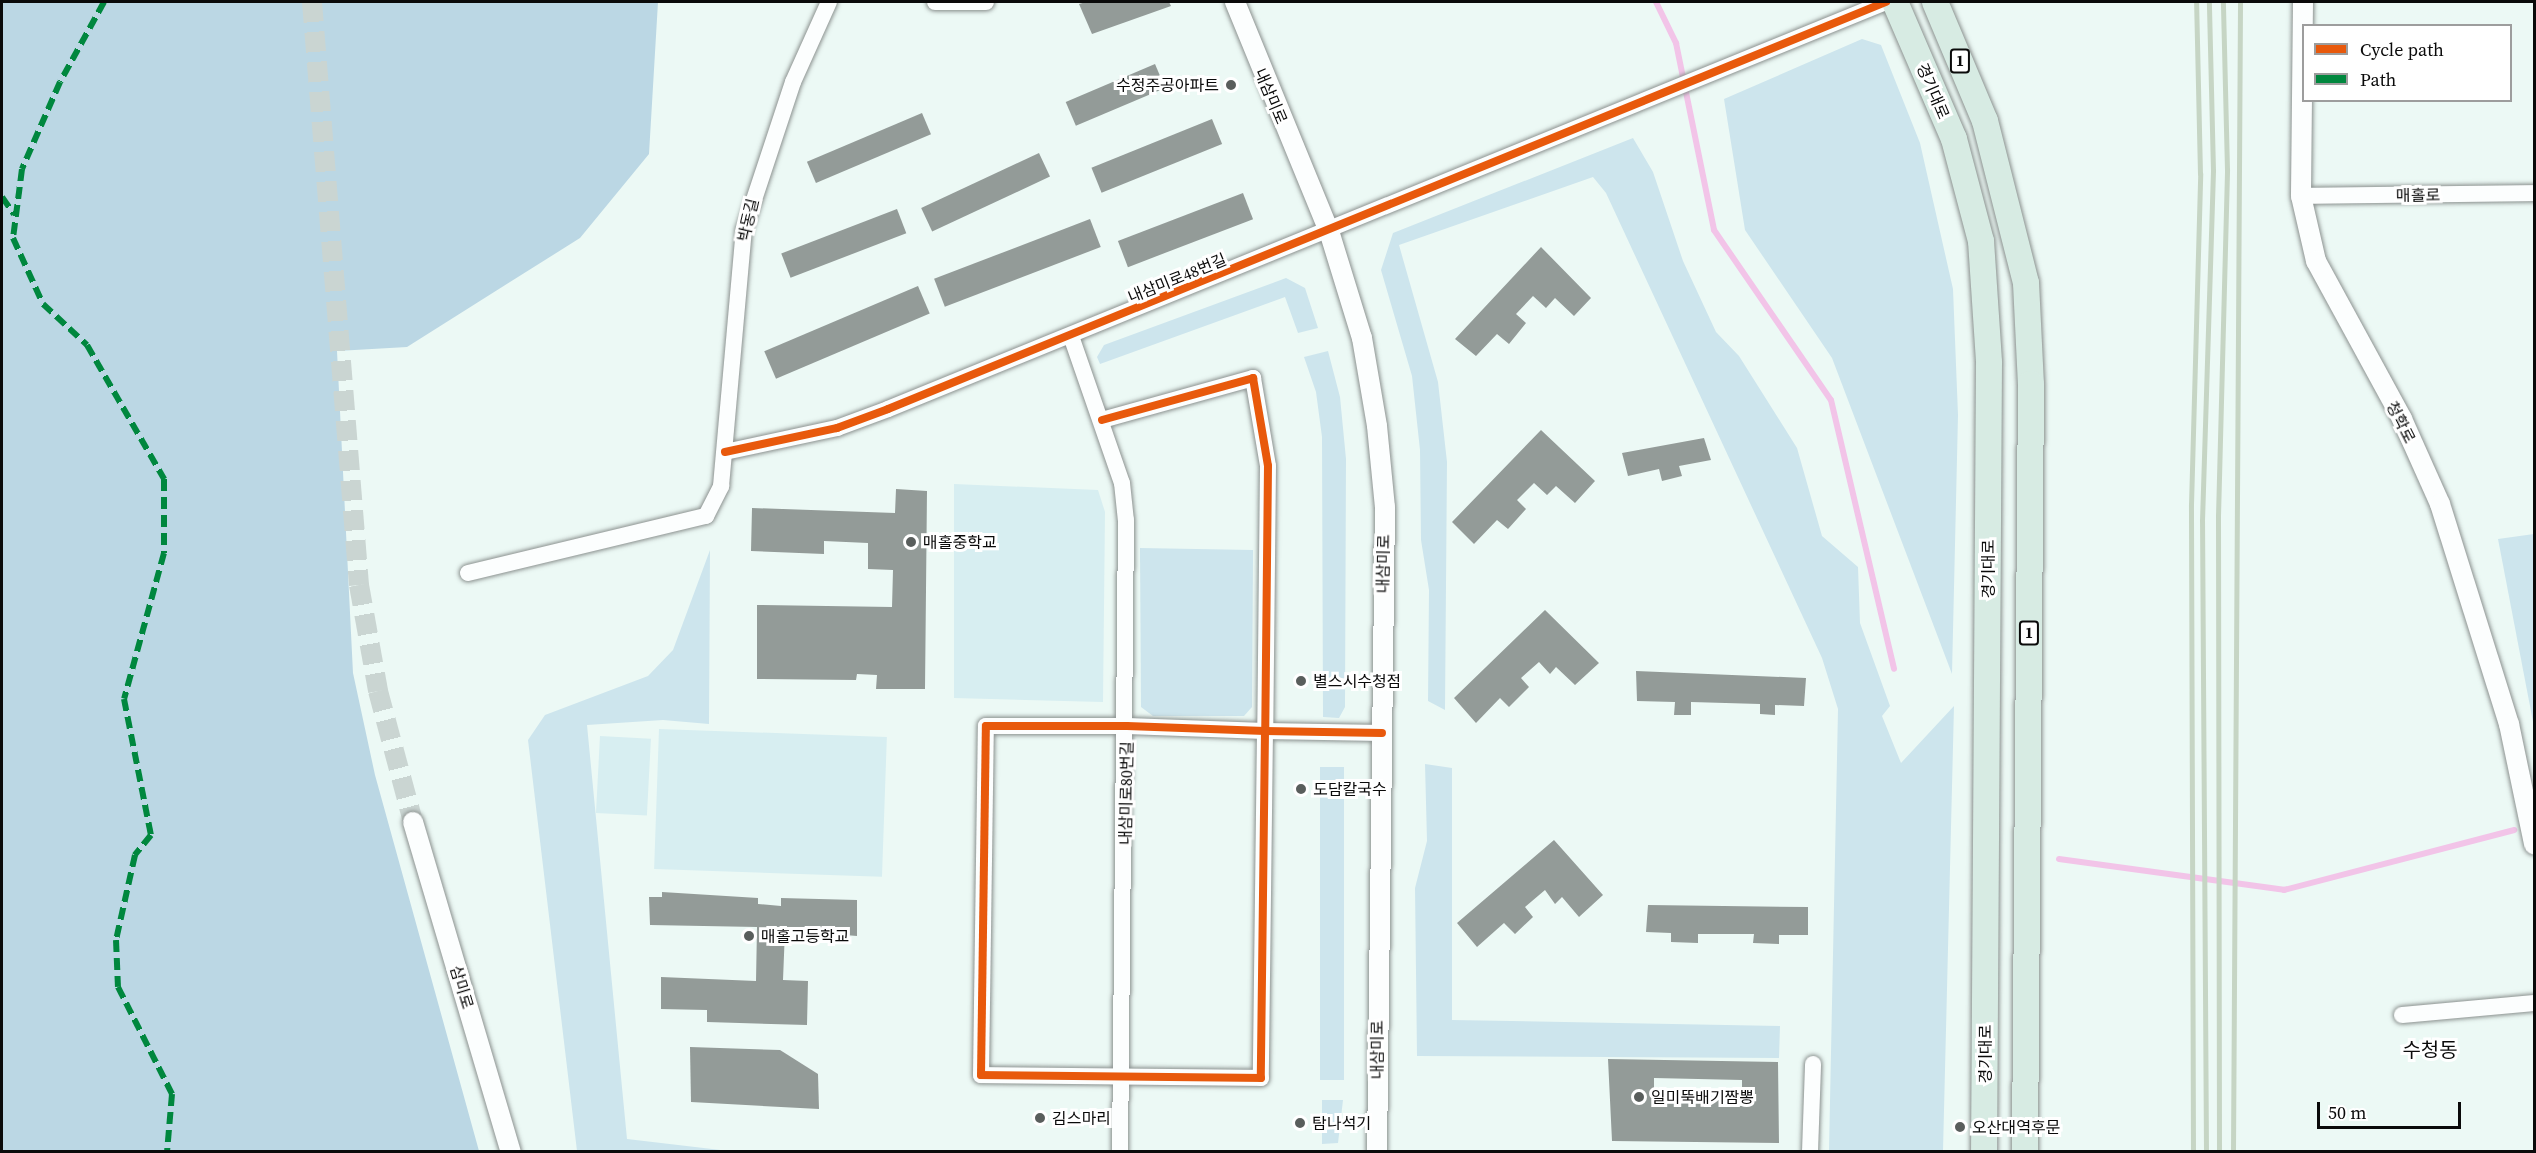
<!DOCTYPE html>
<meta charset="utf-8">
<style>
body{margin:0}
#map{position:relative;width:2536px;height:1153px;overflow:hidden;background:#ecf9f5;font-family:"Source Serif 4","Noto Sans KR",serif}
div>[style]{position:absolute}
[style*='--x']{left:calc(var(--x)*1px);top:calc(var(--y)*1px);width:calc(var(--w)*1px);rotate:calc(var(--a)*1deg)}
.green>*{inset:0;background:#cde5ed;transform-origin:0 0}
.forest>*{inset:0;background:#bbd7e4}
.pitch>*{inset:0;background:#d7eef1;transform-origin:0 0}
.stream>*{height:6px;margin:-3px;padding:0 3px;transform-origin:3px;border-radius:3px;background:#f2c4e8}
.building>*{inset:0;background:#939b98;transform-origin:0 0}
.tertiary-tunnel>*{height:20px;margin-top:-10px;transform-origin:0;background:repeating-linear-gradient(90deg,#cad5d2 0 20px,transparent 0 30px)}
.roads{filter:drop-shadow(0 0 2px #8c9290) drop-shadow(0 0 2px #8c9290)}
.minor>*{height:16px;margin:-8px;padding:0 8px;transform-origin:8px;border-radius:8px;background:#fcfefe}
.tertiary>*{height:20px;margin:-10px;padding:0 10px;transform-origin:10px;border-radius:10px;background:#fcfefe}
.primary>*{height:26px;margin:-13px;padding:0 13px;transform-origin:13px;border-radius:13px;background:#d7ebe3}
.rail>*{height:4.5px;margin:-2.25px;padding:0 2.25px;transform-origin:2.25px;border-radius:2.25px;background:#c6d5c4}
.quiet>*{height:6px;margin-top:-3px;transform-origin:0;background:repeating-linear-gradient(90deg,#00873e 0 12px,transparent 0 18px)}
.cycleway>*{height:8px;margin:-4px;padding:0 4px;transform-origin:4px;border-radius:4px;background:#e8590c}
.dots>*{width:16px;height:16px;translate:-50% -50%;box-sizing:border-box;border:3px solid #fff;border-radius:50%}
span{translate:-50% -50%;white-space:nowrap;text-align:center;line-height:1.15;-webkit-text-stroke:6px #fff;paint-order:stroke}
.shield-label span{padding:2px 4px;background:#fff;border:2px solid;border-radius:4px;-webkit-text-stroke-width:0}
.shield-label{font-size:15px;color:#0a0a0a;font-weight:700}
.poi-label{font-size:16px;color:#0a0a0a}
.right{translate:-100% -50%;text-align:right}
.left{translate:0 -50%;text-align:left}
.street-label{font-size:16px;color:#0a0a0a}
.quarter-label{font-size:20px;color:#0a0a0a}
.frame{position:absolute;inset:0;border:3px solid #0a0a0a;pointer-events:none}
.legend{position:absolute;left:2302px;top:24px;width:210px;height:78px;box-sizing:border-box;background:#fff;border:2px solid #9d9d9d;margin:0;padding:8px 10px;list-style:none;font-size:18px;color:#0a0a0a}
.legend li{display:flex;align-items:center;gap:12px;height:30px}
.legend b{width:30px;border:2px solid #9d9d9d}
.scale{position:absolute;left:2317px;top:1102px;width:144px;height:27px;box-sizing:border-box;border:3px solid #0a0a0a;border-top:0;padding-left:8px;font-size:18px;line-height:21px;white-space:nowrap;color:#0a0a0a;-webkit-text-stroke:4px #fff;paint-order:stroke}
</style>
<div id="map">
<div class="green">
<div style="clip-path:polygon(1862px 39px,1881px 45px,1920px 143px,1953px 289px,1958px 415px,1952px 674px,1832px 358px,1745px 230px,1724px 99px)"></div>
<div style="clip-path:polygon(1633px 138px,1653px 172px,1683px 261px,1716px 332px,1739px 356px,1797px 448px,1822px 536px,1858px 567px,1860px 623px,1890px 706px,1882px 716px,1901px 763px,1954px 706px,1943px 1151px,1829px 1151px,1838px 709px,1822px 658px,1606px 193px,1593px 177px,1399px 245px,1438px 382px,1447px 462px,1445px 710px,1428px 701px,1429px 590px,1421px 540px,1420px 450px,1412px 376px,1381px 270px,1393px 233px)"></div>
<div style="clip-path:polygon(1286px 278px,1305px 288px,1318px 328px,1298px 333px,1285px 297px,1100px 364px,1097px 357px,1104px 345px)"></div>
<div style="clip-path:polygon(1328px 351px,1340px 397px,1346px 459px,1345px 707px,1339px 718px,1323px 717px,1322px 437px,1316px 392px,1304px 357px)"></div>
<div style="clip-path:polygon(2534px 534px,2534px 727px,2498px 539px)"></div>
<div style="clip-path:polygon(1140px 548px,1253px 550px,1252px 707px,1244px 716px,1153px 716px,1141px 707px)"></div>
<div style="clip-path:polygon(710px 550px,709px 724px,663px 720px,587px 725px,627px 1139px,729px 1151px,577px 1151px,528px 740px,545px 715px,648px 676px,673px 650px)"></div>
<div style="clip-path:polygon(1425px 764px,1452px 768px,1452px 1020px,1780px 1026px,1779px 1058px,1417px 1056px,1415px 888px,1427px 841px)"></div>
<div style="left:1320px;top:767px;width:24px;height:313px"></div>
<div style="clip-path:polygon(1322px 1100px,1343px 1100px,1338px 1143px,1322px 1144px)"></div>
</div>
<div class="forest">
<div style="clip-path:polygon(2px 2px,658px 2px,649px 154px,580px 238px,407px 347px,337px 351px,353px 673px,375px 775px,479px 1151px,2px 1151px)"></div>
</div>
<div class="pitch">
<div style="clip-path:polygon(954px 484px,1098px 490px,1105px 512px,1103px 702px,954px 698px)"></div>
<div style="left:659px;top:729px;width:228px;height:140px;rotate:2deg"></div>
<div style="left:600px;top:736px;width:51px;height:77px;rotate:3deg"></div>
</div>
<div class="stream">
<div style="--x:1656;--y:2;--w:46;--a:64"></div>
<div style="--x:1676;--y:43;--w:191;--a:78.5"></div>
<div style="--x:1714;--y:230;--w:206;--a:55.5"></div>
<div style="--x:1831;--y:400;--w:276;--a:76.8"></div>
<div style="--x:2059;--y:859;--w:227;--a:7.8"></div>
<div style="--x:2284;--y:890;--w:238;--a:-14.6"></div>
</div>
<div class="building">
<div style="clip-path:polygon(1086px 2px,1169px 2px,1171px 6px,1092px 34px,1079px 4px)"></div>
<div style="left:1155px;top:64px;width:26px;height:97px;rotate:67deg"></div>
<div style="left:922px;top:113px;width:23px;height:125px;rotate:67deg"></div>
<div style="left:1212px;top:119px;width:27px;height:130px;rotate:68deg"></div>
<div style="left:1039px;top:153px;width:26px;height:130px;rotate:65deg"></div>
<div style="left:1243px;top:193px;width:28px;height:134px;rotate:69deg"></div>
<div style="left:897px;top:209px;width:26px;height:124px;rotate:69deg"></div>
<div style="left:1090px;top:219px;width:30px;height:167px;rotate:69deg"></div>
<div style="clip-path:polygon(1541px 247px,1591px 298px,1574px 316px,1555px 298px,1546px 308px,1533px 296px,1516px 314px,1526px 323px,1509px 344px,1497px 334px,1476px 356px,1455px 339px)"></div>
<div style="left:918px;top:286px;width:30px;height:167px;rotate:67deg"></div>
<div style="clip-path:polygon(1541px 430px,1595px 481px,1575px 503px,1556px 486px,1547px 495px,1534px 483px,1517px 500px,1526px 509px,1508px 529px,1497px 520px,1474px 544px,1452px 522px)"></div>
<div style="clip-path:polygon(1704px 438px,1711px 460px,1679px 466px,1682px 476px,1662px 481px,1659px 469px,1628px 476px,1622px 453px)"></div>
<div style="clip-path:polygon(896px 489px,927px 491px,925px 689px,876px 689px,877px 675px,857px 674px,856px 680px,757px 679px,757px 605px,892px 607px,893px 570px,868px 569px,868px 543px,824px 541px,824px 554px,751px 551px,752px 508px,895px 513px)"></div>
<div style="clip-path:polygon(1545px 610px,1599px 663px,1575px 685px,1556px 667px,1550px 674px,1539px 662px,1521px 678px,1529px 687px,1509px 707px,1500px 698px,1476px 723px,1454px 698px)"></div>
<div style="clip-path:polygon(1636px 671px,1806px 678px,1804px 706px,1775px 705px,1775px 715px,1760px 714px,1760px 704px,1691px 702px,1691px 715px,1674px 715px,1675px 702px,1637px 701px)"></div>
<div style="clip-path:polygon(1554px 840px,1603px 895px,1579px 917px,1562px 897px,1555px 904px,1545px 890px,1525px 907px,1533px 917px,1515px 934px,1504px 923px,1477px 947px,1457px 923px)"></div>
<div style="clip-path:polygon(662px 892px,758px 898px,758px 904px,781px 906px,781px 898px,857px 900px,857px 936px,785px 930px,783px 980px,808px 981px,807px 1025px,707px 1022px,707px 1010px,661px 1009px,661px 977px,756px 981px,757px 927px,650px 925px,649px 897px,662px 897px)"></div>
<div style="clip-path:polygon(1648px 905px,1808px 907px,1808px 935px,1779px 935px,1779px 944px,1753px 943px,1754px 934px,1698px 934px,1698px 943px,1671px 942px,1671px 933px,1646px 932px)"></div>
<div style="clip-path:polygon(690px 1047px,780px 1050px,818px 1074px,819px 1109px,691px 1102px)"></div>
<div style="clip-path:polygon(evenodd,1608px 1059px,1778px 1062px,1779px 1143px,1612px 1141px,1608px 1059px,1654px 1078px,1742px 1080px,1742px 1106px,1726px 1106px,1726px 1097px,1654px 1096px,1654px 1078px)"></div>
</div>
<div class="tertiary-tunnel">
<div style="--x:312;--y:2;--w:585;--a:85.39"></div>
<div style="--x:359;--y:585;--w:108;--a:79.8"></div>
<div style="--x:378;--y:691;--w:136;--a:75"></div>
</div>
<div class="roads">
<div class="minor">
<div style="--x:935;--y:2;--w:51;--a:0"></div>
<div style="--x:2301;--y:196;--w:233;--a:-0.7"></div>
<div style="--x:1071;--y:336;--w:156;--a:70.9"></div>
<div style="--x:1122;--y:483;--w:37;--a:84"></div>
<div style="--x:1126;--y:520;--w:632;--a:90.54"></div>
<div style="--x:1102;--y:420;--w:157;--a:-15.5"></div>
<div style="--x:1253;--y:378;--w:89;--a:80.3"></div>
<div style="--x:1268;--y:466;--w:265;--a:90.6"></div>
<div style="--x:1265;--y:731;--w:347;--a:90.7"></div>
<div style="--x:1261;--y:1078;--w:280;--a:-179.4"></div>
<div style="--x:981;--y:1075;--w:349;--a:-89.2"></div>
<div style="--x:986;--y:726;--w:141;--a:0"></div>
<div style="--x:1127;--y:726;--w:138;--a:2.1"></div>
<div style="--x:1265;--y:731;--w:117;--a:1"></div>
<div style="--x:725;--y:452;--w:115;--a:-12.1"></div>
<div style="--x:837;--y:428;--w:54;--a:-20.4"></div>
<div style="--x:888;--y:409;--w:1078;--a:-22.19"></div>
<div style="--x:468;--y:573;--w:245;--a:-13.5"></div>
<div style="--x:706;--y:516;--w:34;--a:-63"></div>
<div style="--x:721;--y:486;--w:257;--a:-84.9"></div>
<div style="--x:744;--y:230;--w:156;--a:-71.7"></div>
<div style="--x:793;--y:82;--w:88;--a:-65.8"></div>
<div style="--x:2402;--y:1015;--w:133;--a:-5.2"></div>
<div style="--x:1810;--y:1152;--w:88;--a:-88"></div>
</div>
<div class="tertiary">
<div style="--x:1235;--y:2;--w:248;--a:67.7"></div>
<div style="--x:1329;--y:231;--w:112;--a:72.9"></div>
<div style="--x:1362;--y:338;--w:89;--a:80.3"></div>
<div style="--x:1377;--y:426;--w:81;--a:84.4"></div>
<div style="--x:1385;--y:507;--w:645;--a:90.71"></div>
<div style="--x:2303;--y:2;--w:194;--a:90.6"></div>
<div style="--x:2301;--y:196;--w:67;--a:77"></div>
<div style="--x:2316;--y:261;--w:180;--a:61.4"></div>
<div style="--x:2402;--y:419;--w:93;--a:65.9"></div>
<div style="--x:2440;--y:504;--w:231;--a:72.6"></div>
<div style="--x:2509;--y:724;--w:123;--a:78.2"></div>
<div style="--x:413;--y:822;--w:344;--a:73.5"></div>
</div>
<div class="primary">
<div style="--x:1895;--y:2;--w:149;--a:66.7"></div>
<div style="--x:1954;--y:139;--w:106;--a:75.2"></div>
<div style="--x:1981;--y:241;--w:122;--a:86.2"></div>
<div style="--x:1989;--y:363;--w:789;--a:90.36"></div>
<div style="--x:1935;--y:2;--w:129;--a:67.2"></div>
<div style="--x:1985;--y:121;--w:167;--a:75.8"></div>
<div style="--x:2026;--y:283;--w:101;--a:87.2"></div>
<div style="--x:2031;--y:384;--w:768;--a:90.45"></div>
</div>
</div>
<div class="rail">
<div style="--x:2193;--y:1152;--w:647;--a:-90.18"></div>
<div style="--x:2191;--y:505;--w:331;--a:-88.4"></div>
<div style="--x:2200;--y:174;--w:172;--a:-91.3"></div>
<div style="--x:2206;--y:1152;--w:631;--a:-90.36"></div>
<div style="--x:2202;--y:521;--w:350;--a:-88.2"></div>
<div style="--x:2213;--y:171;--w:169;--a:-91.4"></div>
<div style="--x:2219;--y:1152;--w:636;--a:-90.09"></div>
<div style="--x:2218;--y:516;--w:346;--a:-88.5"></div>
<div style="--x:2227;--y:170;--w:168;--a:-91.4"></div>
<div style="--x:2233;--y:1152;--w:1150;--a:-89.65"></div>
</div>
<div class="quiet">
<div style="--x:104;--y:2;--w:91;--a:118.8"></div>
<div style="--x:60;--y:82;--w:95;--a:113.6"></div>
<div style="--x:22;--y:169;--w:70;--a:97.4"></div>
<div style="--x:13;--y:238;--w:72;--a:65.6"></div>
<div style="--x:43;--y:304;--w:60;--a:43"></div>
<div style="--x:87;--y:345;--w:155;--a:60.1"></div>
<div style="--x:164;--y:479;--w:74;--a:90"></div>
<div style="--x:164;--y:553;--w:151;--a:105.3"></div>
<div style="--x:124;--y:699;--w:139;--a:78.8"></div>
<div style="--x:151;--y:835;--w:26;--a:129"></div>
<div style="--x:135;--y:855;--w:87;--a:102.6"></div>
<div style="--x:116;--y:940;--w:47;--a:87.6"></div>
<div style="--x:118;--y:987;--w:120;--a:63.2"></div>
<div style="--x:172;--y:1094;--w:58;--a:94.9"></div>
<div style="--x:2;--y:197;--w:21;--a:55"></div>
</div>
<div class="cycleway">
<div style="--x:1102;--y:420;--w:157;--a:-15.5"></div>
<div style="--x:1253;--y:378;--w:89;--a:80.3"></div>
<div style="--x:1268;--y:466;--w:265;--a:90.6"></div>
<div style="--x:1265;--y:731;--w:347;--a:90.7"></div>
<div style="--x:1261;--y:1078;--w:280;--a:-179.4"></div>
<div style="--x:981;--y:1075;--w:349;--a:-89.2"></div>
<div style="--x:986;--y:726;--w:141;--a:0"></div>
<div style="--x:1127;--y:726;--w:138;--a:2.1"></div>
<div style="--x:1265;--y:731;--w:117;--a:1"></div>
<div style="--x:725;--y:452;--w:115;--a:-12.1"></div>
<div style="--x:837;--y:428;--w:54;--a:-20.4"></div>
<div style="--x:888;--y:409;--w:1078;--a:-22.19"></div>
</div>
<div class="dots">
<div style="left:1231px;top:85px;background:#595e5c"></div>
<div style="left:911px;top:542px;background:#595e5c"></div>
<div style="left:1301px;top:681px;background:#595e5c"></div>
<div style="left:1301px;top:789px;background:#595e5c"></div>
<div style="left:749px;top:936px;background:#595e5c"></div>
<div style="left:1639px;top:1097px;background:#595e5c"></div>
<div style="left:1040px;top:1118px;background:#595e5c"></div>
<div style="left:1300px;top:1123px;background:#595e5c"></div>
<div style="left:1960px;top:1127px;background:#595e5c"></div>
</div>
<div class="shield-label">
<span style="left:1960px;top:61px">1</span>
<span style="left:2029px;top:633px">1</span>
</div>
<div class="poi-label">
<span class="right" style="left:1219px;top:85px">수정주공아파트</span>
<span class="left" style="left:923px;top:542px">매홀중학교</span>
<span class="left" style="left:1313px;top:681px">별스시수청점</span>
<span class="left" style="left:1313px;top:789px">도담칼국수</span>
<span class="left" style="left:761px;top:936px">매홀고등학교</span>
<span class="left" style="left:1651px;top:1097px">일미뚝배기짬뽕</span>
<span class="left" style="left:1052px;top:1118px">김스마리</span>
<span class="left" style="left:1312px;top:1123px">탐나석기</span>
<span class="left" style="left:1972px;top:1127px">오산대역후문</span>
</div>
<div class="street-label">
<span style="left:1933px;top:91px;rotate:67deg">경기대로</span>
<span style="left:1271px;top:96px;rotate:67deg">내삼미로</span>
<span style="left:2418px;top:195px;rotate:-1deg">매홀로</span>
<span style="left:748px;top:220px;rotate:-77deg">박동길</span>
<span style="left:1177px;top:278px;rotate:-22deg">내삼미로48번길</span>
<span style="left:2401px;top:422px;rotate:63deg">청학로</span>
<span style="left:1383px;top:564px;rotate:-89deg">내삼미로</span>
<span style="left:1988px;top:569px;rotate:-90deg">경기대로</span>
<span style="left:1126px;top:793px;rotate:-89deg">내삼미로80번길</span>
<span style="left:462px;top:987px;rotate:73deg">삼미로</span>
<span style="left:1377px;top:1050px;rotate:-90deg">내삼미로</span>
<span style="left:1985px;top:1054px;rotate:-90deg">경기대로</span>
</div>
<div class="quarter-label">
<span style="left:2430px;top:1050px">수청동</span>
</div>
<div class="frame"></div>
<ul class="legend">
<li><b style="height:8px;background:#e8590c"></b>Cycle path</li>
<li><b style="height:8px;background:#00873e"></b>Path</li>
</ul>
<div class="scale">50 m</div>
</div>
